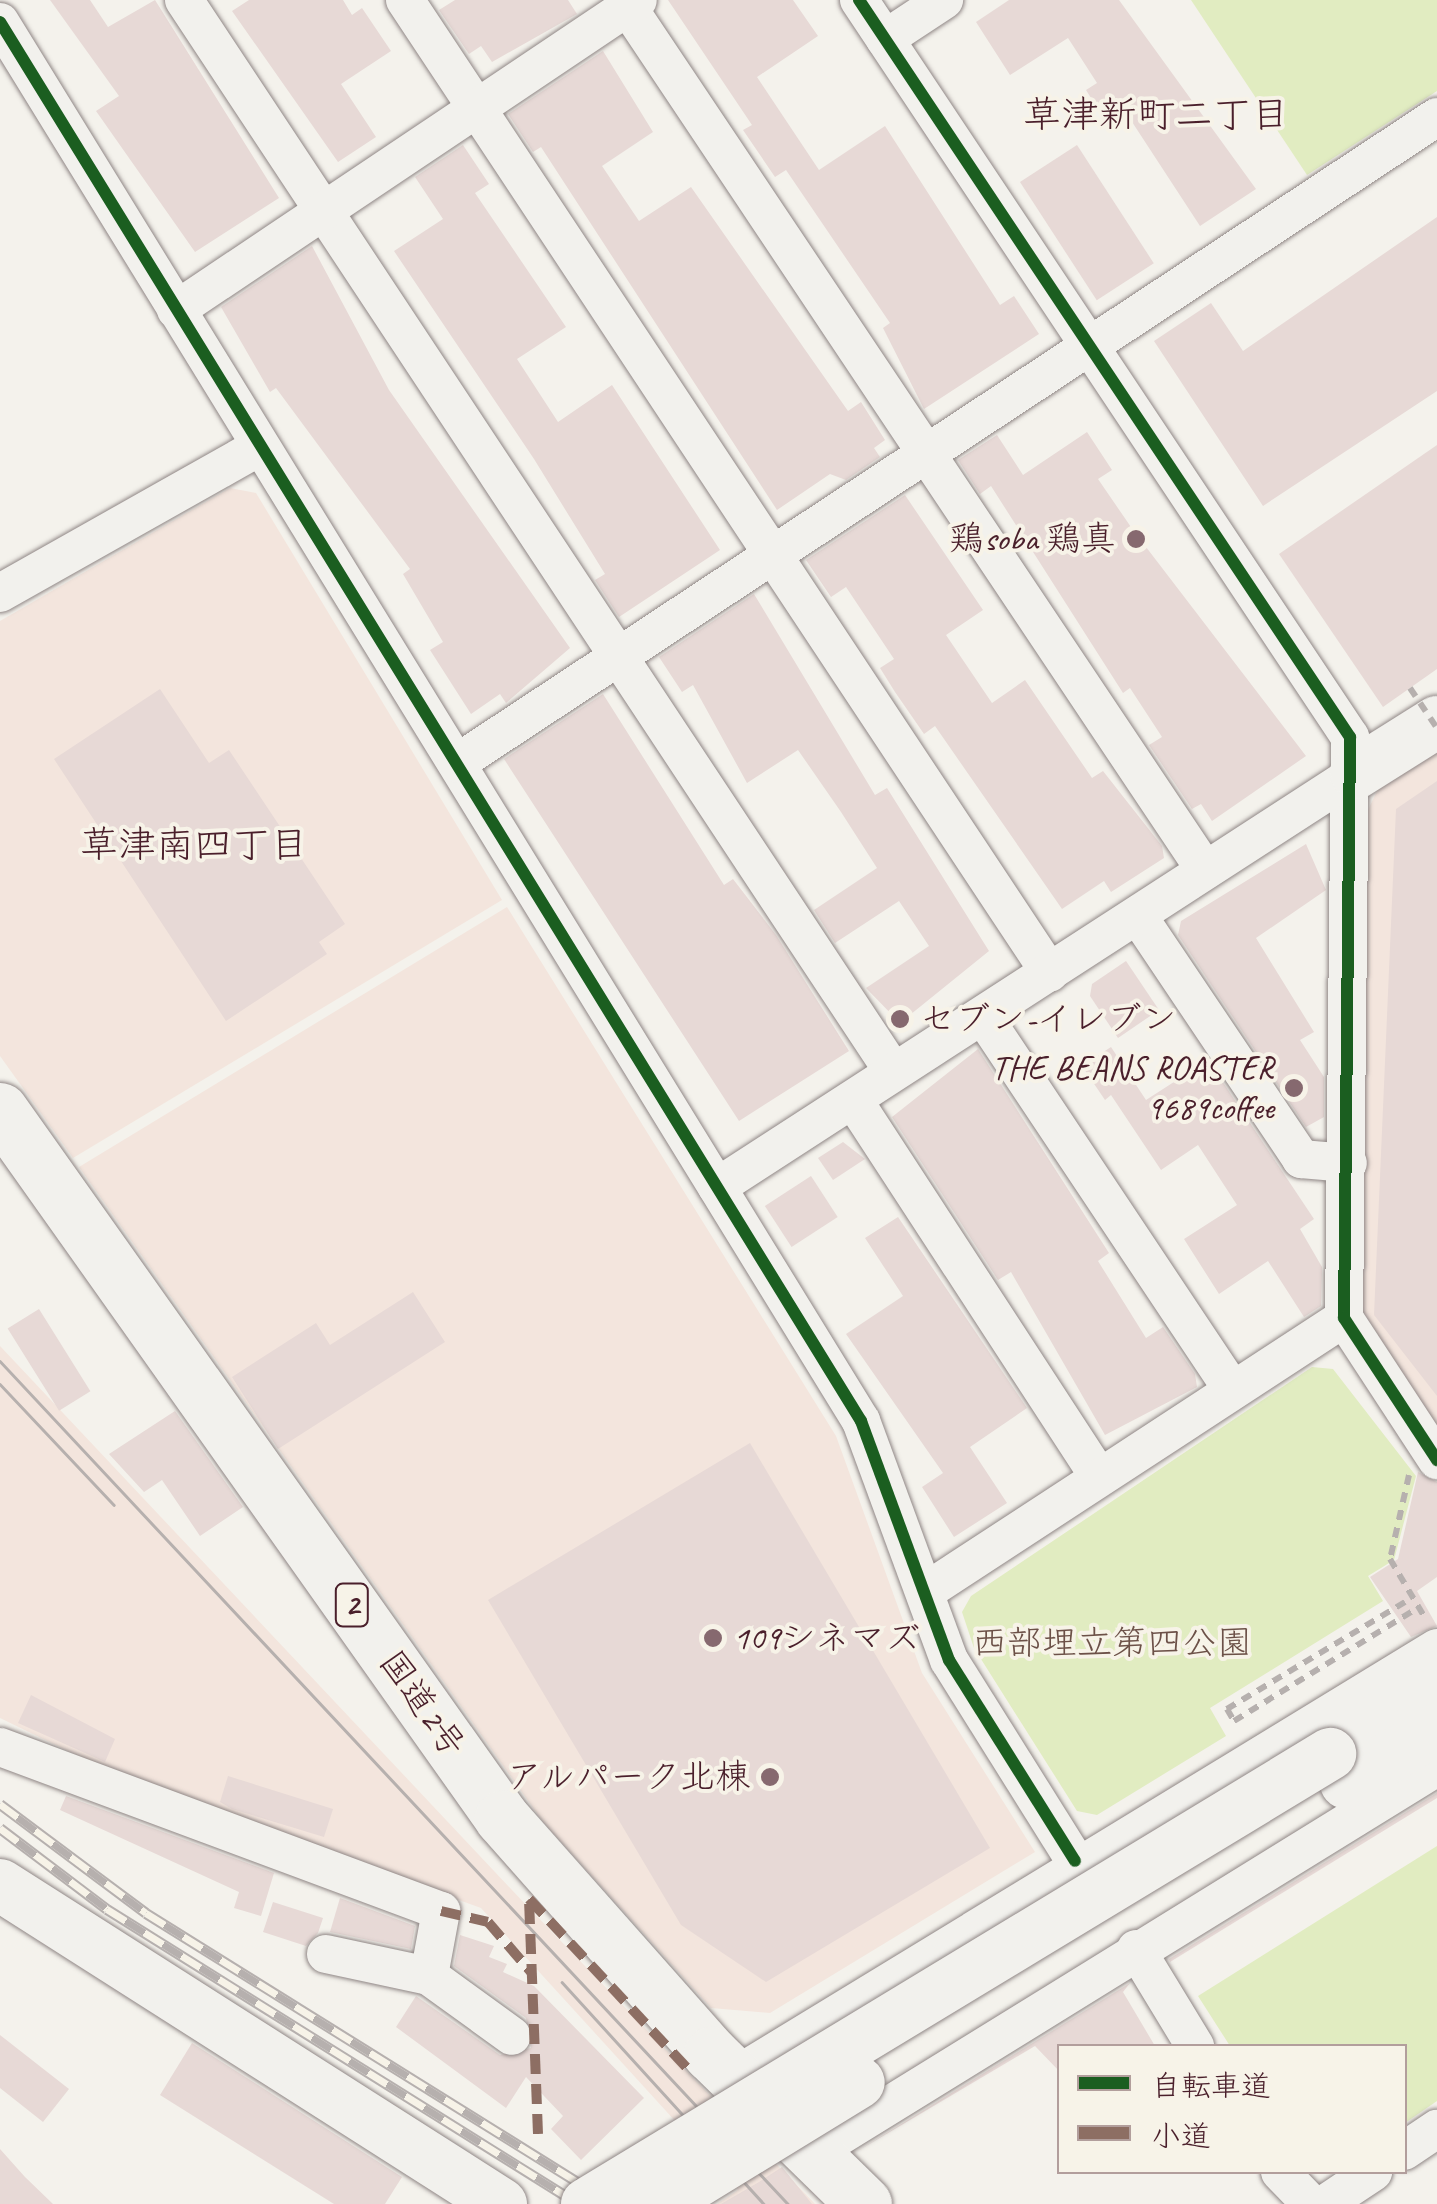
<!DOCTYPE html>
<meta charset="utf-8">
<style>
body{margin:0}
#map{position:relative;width:1437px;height:2204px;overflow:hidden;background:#f4f2ec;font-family:Caveat,"Klee One",sans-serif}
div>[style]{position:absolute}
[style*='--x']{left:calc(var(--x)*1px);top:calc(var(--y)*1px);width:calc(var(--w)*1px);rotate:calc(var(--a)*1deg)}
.built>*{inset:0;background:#f3e5dd}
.green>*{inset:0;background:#e1ecc1}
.building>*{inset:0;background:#e7d9d6;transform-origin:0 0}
.path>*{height:6px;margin-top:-3px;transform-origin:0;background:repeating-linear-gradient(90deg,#b6b0ae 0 10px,transparent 0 18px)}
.roads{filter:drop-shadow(0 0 2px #8f8685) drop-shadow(0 0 2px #8f8685)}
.street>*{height:38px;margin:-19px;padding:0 19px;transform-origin:19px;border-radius:19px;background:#f2f1ed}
.secondary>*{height:52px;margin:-26px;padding:0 26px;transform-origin:26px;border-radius:26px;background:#f2f1ed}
.highway>*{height:55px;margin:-27.5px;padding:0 27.5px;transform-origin:27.5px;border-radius:27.5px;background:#f2f1ed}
.tram>*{height:2.5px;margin:-1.25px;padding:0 1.25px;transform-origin:1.25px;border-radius:1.25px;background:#b6b0ae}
.rail>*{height:11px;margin-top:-5.5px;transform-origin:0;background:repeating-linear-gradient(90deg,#f7f3e8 0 22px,#b6b0ae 0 44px);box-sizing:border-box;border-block:2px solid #b6b0ae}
.path-bridge>*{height:6px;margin-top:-3px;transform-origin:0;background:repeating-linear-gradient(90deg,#b6b0ae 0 10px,transparent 0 18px)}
.bridges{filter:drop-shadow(0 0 2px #8f8685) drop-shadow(0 0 2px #8f8685)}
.secondary-bridge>*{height:52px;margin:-26px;padding:0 26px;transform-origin:26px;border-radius:26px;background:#f2f1ed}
.quiet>*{height:10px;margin-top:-5px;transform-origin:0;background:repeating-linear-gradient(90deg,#8d6e63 0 20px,transparent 0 30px)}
.cycleway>*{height:12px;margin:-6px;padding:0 6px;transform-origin:6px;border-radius:6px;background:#1b5e20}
.dots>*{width:28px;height:28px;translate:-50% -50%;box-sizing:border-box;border:5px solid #f7f3e8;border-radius:50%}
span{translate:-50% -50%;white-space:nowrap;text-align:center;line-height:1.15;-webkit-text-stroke:8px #f7f3e8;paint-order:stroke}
.shield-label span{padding:2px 8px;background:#f7f3e8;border:2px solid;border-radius:8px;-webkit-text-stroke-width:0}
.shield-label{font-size:32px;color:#4a1f2b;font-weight:700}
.poi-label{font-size:35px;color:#4a1f2b}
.right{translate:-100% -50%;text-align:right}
.left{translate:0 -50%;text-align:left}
.park-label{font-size:35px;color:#6c5148}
.street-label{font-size:35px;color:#4a1f2b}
.neighbourhood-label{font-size:38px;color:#4a1f2b}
.legend{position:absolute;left:1057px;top:2044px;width:350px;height:130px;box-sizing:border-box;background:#f7f3e8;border:2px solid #b29e9c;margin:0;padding:12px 18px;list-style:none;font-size:30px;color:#4a1f2b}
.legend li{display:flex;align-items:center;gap:20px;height:50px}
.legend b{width:50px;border:2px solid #b29e9c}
</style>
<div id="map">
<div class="built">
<div style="clip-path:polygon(230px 488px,256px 493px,502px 900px,73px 1158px,0 1056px,0 621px)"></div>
<div style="clip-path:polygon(1437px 748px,1437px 1436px,1360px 1315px,1367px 812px,1379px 787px)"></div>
<div style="clip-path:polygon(507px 907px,836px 1436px,922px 1673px,1035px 1852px,770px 2013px,711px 2008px,543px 1822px,79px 1167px)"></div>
<div style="clip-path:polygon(0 1346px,527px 1906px,815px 2204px,717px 2204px,738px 2190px,481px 1908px,132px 1782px,0 1718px)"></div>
</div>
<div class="green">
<div style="clip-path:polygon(1191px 0,1437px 0,1437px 91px,1307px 175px)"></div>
<div style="clip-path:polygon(1312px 1367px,1333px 1369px,1416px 1476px,1394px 1560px,1368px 1576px,1383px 1601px,1210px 1708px,1226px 1736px,1097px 1815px,1077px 1811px,974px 1648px,962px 1612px,971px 1596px)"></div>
<div style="clip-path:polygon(1437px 1846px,1437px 2101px,1405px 2123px,1404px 2046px,1230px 2046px,1198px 1996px)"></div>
</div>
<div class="building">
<div style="clip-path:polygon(50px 0,90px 0,108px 27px,155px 0,279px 198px,195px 252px,96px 111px,119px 96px)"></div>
<div style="clip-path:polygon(249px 0,343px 0,352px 15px,362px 8px,391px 51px,341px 84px,376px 137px,338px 162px,232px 11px)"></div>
<div style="clip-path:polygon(455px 0,568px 0,577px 14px,492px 62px,481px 46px,469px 54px,439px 10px)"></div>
<div style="clip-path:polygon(668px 0,793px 0,818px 36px,757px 77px,819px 170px,885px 126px,1000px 305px,1014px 296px,1039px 334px,924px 409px,883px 328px,890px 323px,786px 170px,775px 177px,743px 130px,752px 125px)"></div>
<div style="clip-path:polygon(1009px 0,1119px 0,1256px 189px,1200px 226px,1119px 102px,1101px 114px,1086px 90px,1097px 83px,1068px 38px,1010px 75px,976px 22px)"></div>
<div style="clip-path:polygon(603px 51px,653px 132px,602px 166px,639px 221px,691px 187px,848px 411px,861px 402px,885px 440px,874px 448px,880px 457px,846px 480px,830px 474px,777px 510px,541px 147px,533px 152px,508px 114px)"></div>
<div style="clip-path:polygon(463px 145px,489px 184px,475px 193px,566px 327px,517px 359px,558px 422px,612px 385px,720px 550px,619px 617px,595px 580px,605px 574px,534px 459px,394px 251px,443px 219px,415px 177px)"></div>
<div style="left:1077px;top:145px;width:141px;height:68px;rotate:57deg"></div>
<div style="clip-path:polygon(1437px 217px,1437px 391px,1263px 506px,1154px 341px,1211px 303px,1243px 351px)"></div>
<div style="clip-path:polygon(312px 246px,389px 390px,570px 648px,506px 703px,500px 694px,471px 714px,430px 650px,443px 642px,403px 574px,410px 569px,276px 388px,270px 392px,221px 307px)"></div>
<div style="clip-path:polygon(1087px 432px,1112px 470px,1098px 479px,1133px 530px,1306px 756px,1212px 821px,1201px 804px,1192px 809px,1149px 745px,1162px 737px,1130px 688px,1123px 693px,991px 486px,980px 494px,958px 460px,997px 435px,1023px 475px)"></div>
<div style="clip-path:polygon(1437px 445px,1437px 669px,1383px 707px,1279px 554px)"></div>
<div style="clip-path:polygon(905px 495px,983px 610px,946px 635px,992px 703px,1025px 680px,1092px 778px,1103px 771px,1162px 846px,1164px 858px,1111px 892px,1104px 881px,1062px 909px,935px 726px,924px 734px,895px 692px,880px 668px,894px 659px,846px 587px,831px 597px,806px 560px)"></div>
<div style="clip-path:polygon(754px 594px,875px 795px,887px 788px,989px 951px,900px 1023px,866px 988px,929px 946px,899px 901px,835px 943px,814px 910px,877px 868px,841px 812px,798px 750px,747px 783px,693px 685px,682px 692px,659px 657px)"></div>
<div style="clip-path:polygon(160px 689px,209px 763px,229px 750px,345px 924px,319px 942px,327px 954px,226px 1021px,54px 759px)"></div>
<div style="clip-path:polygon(603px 694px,724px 885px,733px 879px,776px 935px,849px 1051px,739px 1121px,504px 759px)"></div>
<div style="clip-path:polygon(1437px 781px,1437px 1396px,1374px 1315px,1396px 809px)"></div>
<div style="clip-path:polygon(1306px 844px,1326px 890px,1256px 938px,1314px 1032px,1300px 1040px,1324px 1077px,1324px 1117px,1306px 1127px,1178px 935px,1181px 921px)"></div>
<div style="clip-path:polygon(1126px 961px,1159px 1010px,1118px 1038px,1090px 996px,1092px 984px)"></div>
<div style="clip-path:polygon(1111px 1047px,1146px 1100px,1208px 1060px,1314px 1219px,1300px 1229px,1322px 1267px,1321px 1306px,1304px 1317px,1268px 1261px,1219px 1294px,1184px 1239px,1237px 1205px,1198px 1145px,1161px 1170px,1111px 1095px,1105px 1100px,1082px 1066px)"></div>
<div style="clip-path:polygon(978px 1049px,1109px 1253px,1098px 1261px,1146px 1338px,1163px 1327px,1195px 1374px,1197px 1387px,1105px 1435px,1011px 1272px,998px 1280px,892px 1117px)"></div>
<div style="clip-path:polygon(843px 1142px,865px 1159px,833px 1180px,818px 1158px)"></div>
<div style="left:811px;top:1176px;width:49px;height:55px;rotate:57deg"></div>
<div style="clip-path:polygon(898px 1217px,1027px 1408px,970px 1447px,1007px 1503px,954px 1537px,922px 1487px,943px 1473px,846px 1334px,903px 1296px,865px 1238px)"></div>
<div style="clip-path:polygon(413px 1292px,445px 1342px,278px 1449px,232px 1377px,316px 1323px,330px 1345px)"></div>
<div style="left:39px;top:1309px;width:97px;height:37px;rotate:58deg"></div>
<div style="clip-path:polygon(175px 1411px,243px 1507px,200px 1536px,162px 1480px,144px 1492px,109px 1454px)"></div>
<div style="clip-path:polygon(750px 1443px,990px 1848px,766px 1982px,681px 1925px,488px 1600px)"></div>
<div style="clip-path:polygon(1418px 1472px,1437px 1482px,1437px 1577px,1417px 1591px,1437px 1626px,1411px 1637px,1370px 1577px,1398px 1559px)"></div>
<div style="clip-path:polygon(31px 1695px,115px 1739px,105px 1762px,18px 1723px)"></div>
<div style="clip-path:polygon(228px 1776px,333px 1809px,324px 1837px,232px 1809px,220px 1802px)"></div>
<div style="clip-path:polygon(1437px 1793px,1437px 1798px,1170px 1962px,1169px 1959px)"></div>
<div style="clip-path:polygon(66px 1796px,274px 1873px,261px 1916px,234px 1908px,239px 1892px,60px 1810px)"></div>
<div style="clip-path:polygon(340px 1898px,415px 1926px,411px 1949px,330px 1932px)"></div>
<div style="clip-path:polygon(273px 1902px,323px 1918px,318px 1933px,306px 1946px,263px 1932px)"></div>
<div style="clip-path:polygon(460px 1935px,494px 1946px,489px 1957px,507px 1964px,503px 1972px,534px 1986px,644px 2098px,581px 2160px,551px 2129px,563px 2116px,526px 2077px,506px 2108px,396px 2027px,416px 1996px,500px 2055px,531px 2048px,526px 2018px,454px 1966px)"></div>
<div style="clip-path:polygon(1130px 1983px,1123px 1992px,1155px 2046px,1060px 2046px,1060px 2072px,1035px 2046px,856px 2152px)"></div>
<div style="clip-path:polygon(0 2035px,69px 2089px,43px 2122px,0 2088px)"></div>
<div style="clip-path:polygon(192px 2043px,402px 2177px,385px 2204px,334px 2204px,160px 2095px)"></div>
<div style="clip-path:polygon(0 2149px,25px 2177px,53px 2204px,0 2204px)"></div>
<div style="clip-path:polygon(782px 2167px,812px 2204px,721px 2204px,759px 2182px)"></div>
</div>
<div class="path">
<div style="--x:1409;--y:1475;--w:86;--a:102.7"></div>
<div style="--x:1390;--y:1559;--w:66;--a:59.2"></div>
<div style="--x:1405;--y:1602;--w:208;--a:149"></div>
<div style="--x:1227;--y:1709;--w:14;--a:60"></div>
<div style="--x:1234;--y:1721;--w:217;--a:-31.6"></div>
</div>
<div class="roads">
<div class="street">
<div style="--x:184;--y:0;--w:1284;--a:56.5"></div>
<div style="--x:405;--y:0;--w:1167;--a:56.46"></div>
<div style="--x:623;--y:0;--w:1047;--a:56.22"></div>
<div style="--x:859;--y:0;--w:886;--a:56.33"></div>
<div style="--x:1350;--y:737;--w:581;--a:90.59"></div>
<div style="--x:1344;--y:1318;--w:170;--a:56.8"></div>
<div style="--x:0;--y:22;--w:1643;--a:58.39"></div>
<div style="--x:861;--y:1421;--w:255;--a:69.8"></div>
<div style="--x:949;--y:1660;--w:237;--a:57.9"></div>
<div style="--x:885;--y:39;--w:71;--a:-33.5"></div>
<div style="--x:176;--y:310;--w:556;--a:-33.86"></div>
<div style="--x:0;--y:593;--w:297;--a:-29.4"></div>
<div style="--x:457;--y:763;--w:1174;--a:-33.39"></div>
<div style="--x:1138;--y:916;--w:293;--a:56.1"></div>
<div style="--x:1301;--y:1159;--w:47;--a:4.9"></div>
<div style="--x:983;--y:1016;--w:449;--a:56.3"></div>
<div style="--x:854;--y:1101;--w:449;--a:56.9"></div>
<div style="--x:717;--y:1187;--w:761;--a:-32.94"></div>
<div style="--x:925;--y:1592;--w:501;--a:-33.18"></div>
<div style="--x:0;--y:1747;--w:471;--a:20.4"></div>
<div style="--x:441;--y:1911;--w:66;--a:100.5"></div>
<div style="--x:429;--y:1976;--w:102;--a:35.9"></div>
<div style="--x:1136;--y:1949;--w:114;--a:58.7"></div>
<div style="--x:326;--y:1954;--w:105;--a:12.1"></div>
<div style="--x:735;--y:2076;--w:822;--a:-31.37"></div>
<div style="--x:1404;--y:2151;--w:40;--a:-34"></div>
<div style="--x:812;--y:2153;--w:735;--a:-31.7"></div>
<div style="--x:1280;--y:2172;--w:45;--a:45.9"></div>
<div style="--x:1325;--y:2204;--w:58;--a:-33.7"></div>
</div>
<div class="secondary">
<div style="--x:1356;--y:773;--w:96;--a:-32.2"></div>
<div style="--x:1330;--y:1754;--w:132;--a:-35.7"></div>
<div style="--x:1346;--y:1783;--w:106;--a:-30.7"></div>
<div style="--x:0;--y:1885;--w:594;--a:32.49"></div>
</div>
<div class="highway">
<div style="--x:0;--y:1110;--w:868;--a:54.66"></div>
<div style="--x:502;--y:1818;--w:315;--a:48.5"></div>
<div style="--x:711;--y:2054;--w:214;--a:44.4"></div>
</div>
</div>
<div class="tram">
<div style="--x:0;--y:1361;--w:1154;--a:46.93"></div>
<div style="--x:0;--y:1384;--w:166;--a:46.7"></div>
<div style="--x:562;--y:1982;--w:300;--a:47.7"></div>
</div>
<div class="rail">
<div style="--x:0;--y:1804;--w:182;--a:36.7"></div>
<div style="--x:146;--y:1913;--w:550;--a:31.93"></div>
<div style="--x:0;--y:1828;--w:134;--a:37.1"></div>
<div style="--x:107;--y:1909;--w:557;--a:32.01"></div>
</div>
<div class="path-bridge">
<div style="--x:1410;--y:688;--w:48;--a:56"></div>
</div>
<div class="bridges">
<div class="secondary-bridge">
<div style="--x:587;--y:2204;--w:869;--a:-31.2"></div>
<div style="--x:660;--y:2204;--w:233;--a:-31.5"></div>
</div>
</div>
<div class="quiet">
<div style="--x:441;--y:1911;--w:48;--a:13.2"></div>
<div style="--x:488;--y:1922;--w:66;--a:49.3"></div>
<div style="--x:538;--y:2134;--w:235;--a:-92.2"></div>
<div style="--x:529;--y:1899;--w:237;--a:46.9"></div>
</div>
<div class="cycleway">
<div style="--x:859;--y:0;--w:886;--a:56.33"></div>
<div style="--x:1350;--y:737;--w:581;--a:90.59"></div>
<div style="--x:1344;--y:1318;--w:170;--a:56.8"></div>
<div style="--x:0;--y:22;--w:1643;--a:58.39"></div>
<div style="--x:861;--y:1421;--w:255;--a:69.8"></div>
<div style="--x:949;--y:1660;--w:237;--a:57.9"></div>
</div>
<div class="dots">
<div style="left:1136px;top:539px;background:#86696f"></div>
<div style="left:900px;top:1019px;background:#86696f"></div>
<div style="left:1294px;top:1088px;background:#86696f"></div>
<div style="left:713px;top:1638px;background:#86696f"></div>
<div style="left:770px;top:1777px;background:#86696f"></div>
</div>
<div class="shield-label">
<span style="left:352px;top:1605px">2</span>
</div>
<div class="poi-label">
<span class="right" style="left:1116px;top:539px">鶏soba 鶏真</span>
<span class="left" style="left:920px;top:1019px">セブン-イレブン</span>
<span class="right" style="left:1274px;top:1088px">THE BEANS ROASTER<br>9689coffee</span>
<span class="left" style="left:733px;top:1638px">109シネマズ</span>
<span class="right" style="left:750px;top:1777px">アルパーク北棟</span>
</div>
<div class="park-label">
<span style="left:1112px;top:1643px">西部埋立第四公園</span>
</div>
<div class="street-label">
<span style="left:422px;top:1704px;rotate:55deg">国道2号</span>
</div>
<div class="neighbourhood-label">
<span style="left:1156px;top:115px">草津新町二丁目</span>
<span style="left:194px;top:845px">草津南四丁目</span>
</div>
<ul class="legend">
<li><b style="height:12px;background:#1b5e20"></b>自転車道</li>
<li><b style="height:12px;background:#8d6e63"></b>小道</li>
</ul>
</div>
